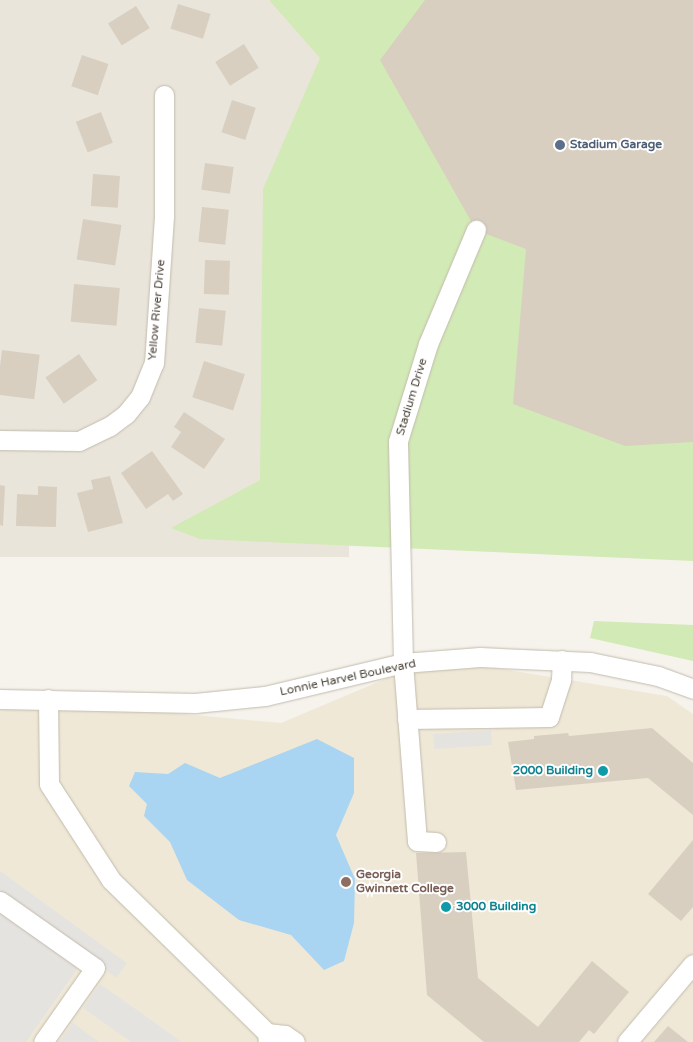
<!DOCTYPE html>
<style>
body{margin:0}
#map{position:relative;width:693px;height:1042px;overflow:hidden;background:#f6f3ec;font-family:"Varela Round",sans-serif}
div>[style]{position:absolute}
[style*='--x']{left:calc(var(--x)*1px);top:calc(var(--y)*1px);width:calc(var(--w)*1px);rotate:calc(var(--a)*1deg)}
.residential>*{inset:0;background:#eae5da;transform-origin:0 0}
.education>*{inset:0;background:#efe8d6}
.green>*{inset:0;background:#d2eab5}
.parking>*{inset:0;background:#e5e3e0;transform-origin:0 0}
.water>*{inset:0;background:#a9d4f2}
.building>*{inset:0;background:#d8cfc1;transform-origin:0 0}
.roads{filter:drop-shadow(0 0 1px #c2bbae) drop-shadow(0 0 1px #c2bbae)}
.minor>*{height:19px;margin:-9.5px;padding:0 9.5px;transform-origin:9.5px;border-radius:9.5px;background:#fff}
.dots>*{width:14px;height:14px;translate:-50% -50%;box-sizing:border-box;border:2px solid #fff;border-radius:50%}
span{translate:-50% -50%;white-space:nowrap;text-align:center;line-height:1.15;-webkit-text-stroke:4px #fff;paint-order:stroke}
.service-label{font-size:12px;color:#4e5e75;font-weight:700}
.left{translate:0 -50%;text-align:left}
.street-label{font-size:12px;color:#4b4439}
.culture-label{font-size:12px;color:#0d838f;font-weight:700}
.right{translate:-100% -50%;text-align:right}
.education-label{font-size:12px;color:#785e54;font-weight:700}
</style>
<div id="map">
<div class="residential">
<div style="left:0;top:0;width:349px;height:557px"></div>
</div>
<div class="education">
<div style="clip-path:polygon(435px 658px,667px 696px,693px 714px,693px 1042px,0 1042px,0 697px,281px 723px)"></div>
</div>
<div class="green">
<div style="clip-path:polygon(269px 0,693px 0,693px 561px,200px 539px,171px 528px,260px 480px,263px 189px,320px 58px)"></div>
<div style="clip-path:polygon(594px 621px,693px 625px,693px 661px,590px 638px)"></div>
</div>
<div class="parking">
<div style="left:491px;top:730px;width:15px;height:58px;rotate:86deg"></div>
<div style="left:0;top:871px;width:157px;height:18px;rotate:36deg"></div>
<div style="clip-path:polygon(0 910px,80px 965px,26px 1042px,0 1042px)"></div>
<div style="clip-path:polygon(100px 984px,182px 1042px,131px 1042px,83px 1008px)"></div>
<div style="clip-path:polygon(73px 1023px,99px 1042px,59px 1042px)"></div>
</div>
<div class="water">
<div style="clip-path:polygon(317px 739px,354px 758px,354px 793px,336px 835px,355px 879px,354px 923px,344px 961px,324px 970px,291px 935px,239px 920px,187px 880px,170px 842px,144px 816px,147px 804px,129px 786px,135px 772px,168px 774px,185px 763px,220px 778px)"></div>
</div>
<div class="building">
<div style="clip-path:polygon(425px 0,693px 0,693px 442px,625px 446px,513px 404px,526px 249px,476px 230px,380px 60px)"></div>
<div style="left:178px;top:4px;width:34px;height:26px;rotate:17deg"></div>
<div style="left:136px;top:6px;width:26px;height:33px;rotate:58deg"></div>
<div style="left:244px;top:44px;width:28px;height:34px;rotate:58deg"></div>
<div style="left:82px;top:55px;width:28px;height:33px;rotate:19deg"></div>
<div style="left:232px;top:100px;width:25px;height:34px;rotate:18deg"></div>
<div style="left:101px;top:112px;width:33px;height:27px;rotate:69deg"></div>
<div style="left:205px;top:163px;width:29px;height:27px;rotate:8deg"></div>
<div style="left:93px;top:174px;width:27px;height:32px;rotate:4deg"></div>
<div style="left:202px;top:207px;width:27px;height:35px;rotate:6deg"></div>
<div style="left:83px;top:219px;width:39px;height:41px;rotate:9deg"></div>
<div style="left:205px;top:260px;width:25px;height:34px;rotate:2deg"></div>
<div style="left:74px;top:284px;width:46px;height:38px;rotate:5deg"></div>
<div style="left:199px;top:308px;width:27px;height:35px;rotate:6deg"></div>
<div style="left:2px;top:350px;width:38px;height:45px;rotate:7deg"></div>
<div style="left:79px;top:354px;width:32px;height:41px;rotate:55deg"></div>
<div style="left:204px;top:361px;width:43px;height:38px;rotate:18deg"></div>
<div style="clip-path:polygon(184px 412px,225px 439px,204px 469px,171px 447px,181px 432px,174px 427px)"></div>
<div style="clip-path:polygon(152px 451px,183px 494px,173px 501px,168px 494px,146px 509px,121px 473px)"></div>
<div style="clip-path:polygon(110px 476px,123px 523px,88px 532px,77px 493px,93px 489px,91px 480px)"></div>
<div style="clip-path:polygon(0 485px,5px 486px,3px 526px,0 525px)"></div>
<div style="clip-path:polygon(38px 486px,57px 487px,56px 527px,16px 526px,17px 494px,38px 495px)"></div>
<div style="clip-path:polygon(652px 728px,693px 763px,693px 815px,648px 778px,516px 790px,508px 742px,534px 739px,534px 736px,568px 733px,569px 736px)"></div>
<div style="clip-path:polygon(693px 840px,693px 907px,681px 921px,648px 894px)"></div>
<div style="clip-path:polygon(466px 852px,478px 978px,538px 1027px,592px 961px,629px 992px,594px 1034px,589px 1030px,579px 1042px,484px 1042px,427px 995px,416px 853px)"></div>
<div style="clip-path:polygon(668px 1026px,688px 1042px,654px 1042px)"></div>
</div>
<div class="roads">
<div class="minor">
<div style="--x:0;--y:440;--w:79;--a:0.7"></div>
<div style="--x:79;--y:441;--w:34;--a:-26"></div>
<div style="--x:110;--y:426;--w:20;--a:-37"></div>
<div style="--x:126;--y:414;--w:22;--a:-51"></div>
<div style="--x:140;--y:397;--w:37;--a:-68"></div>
<div style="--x:154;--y:363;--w:147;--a:-86.1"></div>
<div style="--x:164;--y:216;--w:121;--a:-90"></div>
<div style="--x:0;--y:699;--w:195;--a:1.2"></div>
<div style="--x:195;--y:703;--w:70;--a:-5.7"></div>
<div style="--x:265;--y:696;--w:142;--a:-13.4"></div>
<div style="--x:403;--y:663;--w:77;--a:-4.5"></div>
<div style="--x:480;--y:657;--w:110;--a:2.6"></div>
<div style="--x:590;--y:662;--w:69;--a:11.6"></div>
<div style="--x:658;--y:676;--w:37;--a:20"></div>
<div style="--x:48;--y:699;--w:85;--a:89.3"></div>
<div style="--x:49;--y:784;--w:114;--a:57.1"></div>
<div style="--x:111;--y:880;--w:219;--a:44.4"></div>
<div style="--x:267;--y:1033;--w:9;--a:84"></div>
<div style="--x:407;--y:719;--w:142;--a:-0.8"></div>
<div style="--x:549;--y:717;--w:40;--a:-72"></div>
<div style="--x:561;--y:679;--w:19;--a:-87"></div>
<div style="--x:436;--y:842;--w:19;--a:-177"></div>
<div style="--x:417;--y:841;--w:179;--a:-94.5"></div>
<div style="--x:403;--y:663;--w:222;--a:-91.3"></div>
<div style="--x:398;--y:441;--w:102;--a:-72.8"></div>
<div style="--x:428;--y:344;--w:124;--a:-67.2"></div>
<div style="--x:0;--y:901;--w:116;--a:35.2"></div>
<div style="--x:95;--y:968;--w:90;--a:125.1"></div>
<div style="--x:267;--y:1033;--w:18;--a:6"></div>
<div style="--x:285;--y:1035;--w:12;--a:35"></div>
<div style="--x:627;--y:1042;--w:102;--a:-49.8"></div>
</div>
</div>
<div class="dots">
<div style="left:560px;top:145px;background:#5c6f8a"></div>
<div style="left:603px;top:771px;background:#0f9aa8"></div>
<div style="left:346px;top:882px;background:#8d6e63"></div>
<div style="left:446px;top:907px;background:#0f9aa8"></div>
</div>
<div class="service-label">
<span class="left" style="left:570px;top:145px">Stadium Garage</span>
</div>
<div class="street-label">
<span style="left:157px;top:310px;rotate:-85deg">Yellow River Drive</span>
<span style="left:412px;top:397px;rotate:-73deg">Stadium Drive</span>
<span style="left:348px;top:678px;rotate:-12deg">Lonnie Harvel Boulevard</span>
</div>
<div class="culture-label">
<span class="right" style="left:593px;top:771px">2000 Building</span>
<span class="left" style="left:456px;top:907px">3000 Building</span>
</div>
<div class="education-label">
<span class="left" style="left:356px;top:882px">Georgia<br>Gwinnett College</span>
</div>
</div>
